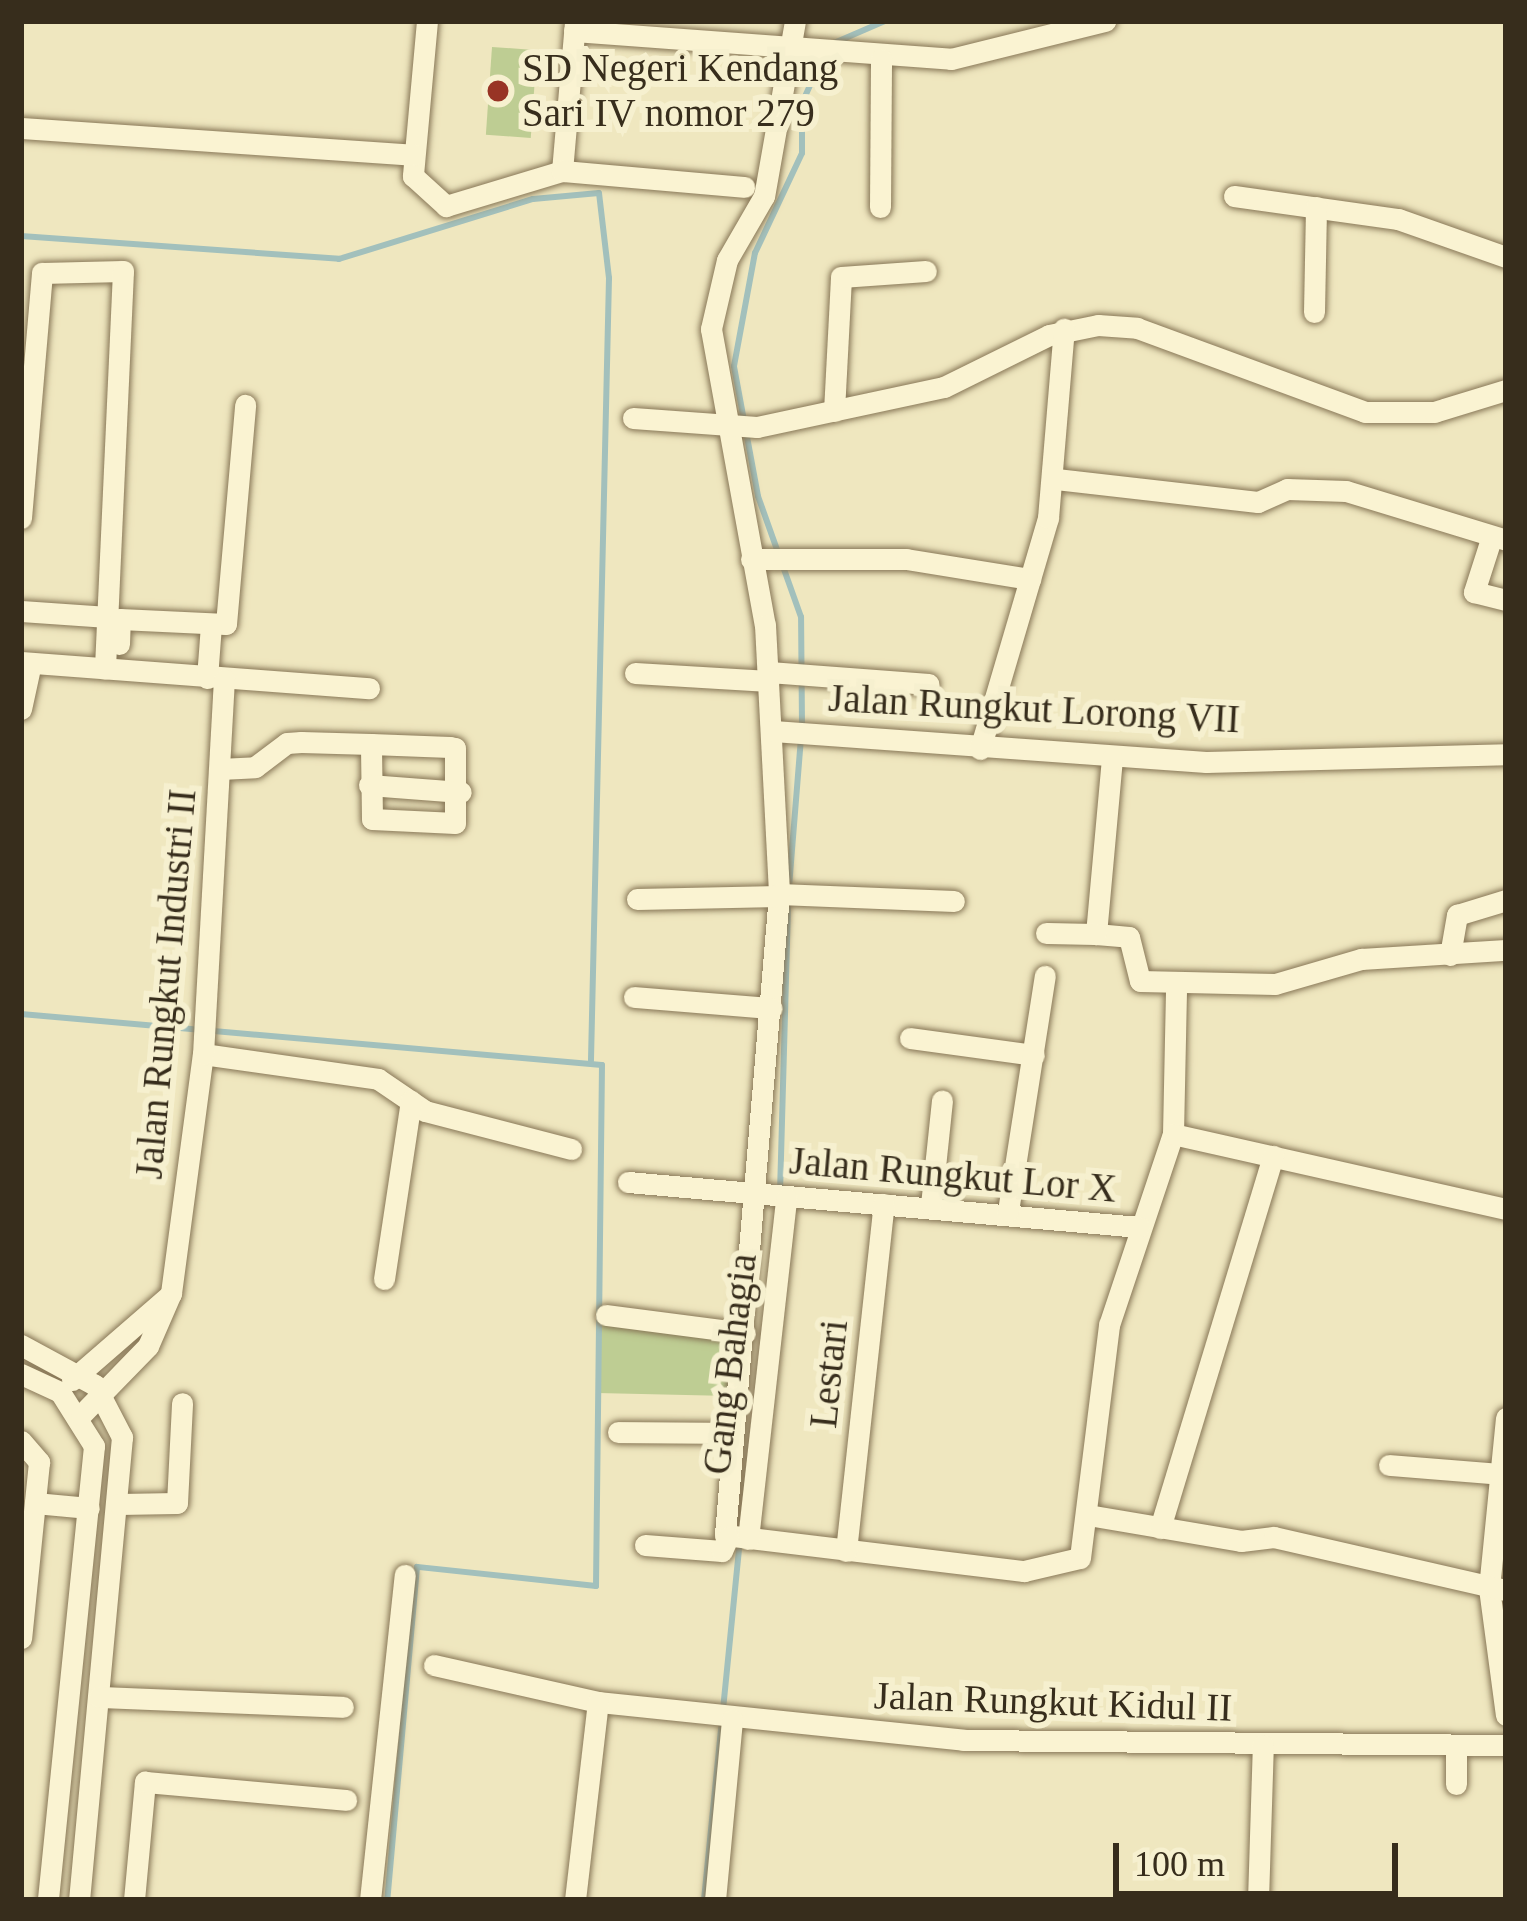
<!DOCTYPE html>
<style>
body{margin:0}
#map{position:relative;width:1527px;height:1921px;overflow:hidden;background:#efe7bf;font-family:"Times New Roman",serif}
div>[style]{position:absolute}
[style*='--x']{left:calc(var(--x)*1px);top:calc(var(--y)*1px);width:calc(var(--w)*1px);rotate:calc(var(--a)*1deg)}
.green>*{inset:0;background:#becd93;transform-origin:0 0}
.stream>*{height:6px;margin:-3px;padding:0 3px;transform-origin:3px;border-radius:3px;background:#a2c0bc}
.roads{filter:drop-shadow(0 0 3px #887757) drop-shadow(0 0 3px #887757)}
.minor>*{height:21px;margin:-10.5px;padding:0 10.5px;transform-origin:10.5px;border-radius:10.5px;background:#faf3d2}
.dots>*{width:33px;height:33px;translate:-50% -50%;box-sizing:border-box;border:6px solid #f6f0cf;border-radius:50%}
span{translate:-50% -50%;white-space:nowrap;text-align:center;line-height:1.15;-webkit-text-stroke:12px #f6f0cf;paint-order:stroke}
.poi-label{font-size:39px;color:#372d1c}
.left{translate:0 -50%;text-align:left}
.street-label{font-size:39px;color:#372d1c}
.frame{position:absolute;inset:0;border:24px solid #372d1c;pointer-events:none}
.scale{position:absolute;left:1113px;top:1843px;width:285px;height:54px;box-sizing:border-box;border:6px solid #372d1c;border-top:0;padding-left:15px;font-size:36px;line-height:42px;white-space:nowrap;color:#372d1c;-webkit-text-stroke:9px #f6f0cf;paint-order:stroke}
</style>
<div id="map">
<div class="green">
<div style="left:492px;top:47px;width:45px;height:88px;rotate:4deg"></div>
<div style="clip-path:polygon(599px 1319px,731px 1338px,730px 1396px,597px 1393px)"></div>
</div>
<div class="stream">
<div style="--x:834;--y:43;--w:56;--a:-23.3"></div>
<div style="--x:21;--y:236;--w:319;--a:4.1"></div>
<div style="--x:339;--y:259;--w:203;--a:-17.2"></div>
<div style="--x:533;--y:199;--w:66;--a:-5.2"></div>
<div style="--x:599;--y:193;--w:86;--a:83.3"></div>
<div style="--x:609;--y:278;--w:783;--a:91.32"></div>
<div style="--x:802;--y:725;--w:108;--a:-90.5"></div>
<div style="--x:801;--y:617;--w:128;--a:-109.6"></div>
<div style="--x:758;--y:496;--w:132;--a:-100.5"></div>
<div style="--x:734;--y:366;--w:115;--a:-79.5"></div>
<div style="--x:755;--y:253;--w:110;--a:-64.8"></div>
<div style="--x:802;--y:153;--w:50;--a:-90"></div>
<div style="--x:802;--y:103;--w:51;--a:-65.5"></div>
<div style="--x:789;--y:887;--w:148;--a:-85.4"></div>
<div style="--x:21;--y:1014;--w:583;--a:5.02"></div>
<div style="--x:602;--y:1065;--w:521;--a:90.66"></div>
<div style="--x:596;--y:1586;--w:180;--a:-173.9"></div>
<div style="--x:417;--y:1567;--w:334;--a:95.1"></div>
<div style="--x:780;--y:1193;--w:287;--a:-88.4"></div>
<div style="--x:704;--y:1900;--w:363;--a:-84.3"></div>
</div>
<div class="roads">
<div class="minor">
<div style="--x:427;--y:21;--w:156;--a:95.2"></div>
<div style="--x:413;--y:176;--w:45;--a:42.3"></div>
<div style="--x:446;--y:206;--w:121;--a:-16.8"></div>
<div style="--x:562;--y:171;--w:150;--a:-85"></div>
<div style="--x:795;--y:21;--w:178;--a:100"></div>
<div style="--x:764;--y:196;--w:74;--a:120"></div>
<div style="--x:727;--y:260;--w:71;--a:103.1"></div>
<div style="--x:711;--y:329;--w:301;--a:79.7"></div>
<div style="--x:765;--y:625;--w:269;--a:87"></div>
<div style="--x:779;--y:894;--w:643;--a:94.82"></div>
<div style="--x:725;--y:1535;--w:301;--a:6.9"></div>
<div style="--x:1024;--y:1571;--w:57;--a:-13.1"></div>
<div style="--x:1080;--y:1558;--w:235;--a:-82.9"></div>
<div style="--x:1109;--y:1325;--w:201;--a:-71.5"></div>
<div style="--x:1173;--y:1134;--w:149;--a:-88.8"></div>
<div style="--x:574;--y:31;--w:378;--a:4.2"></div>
<div style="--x:951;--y:59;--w:159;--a:-13.9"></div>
<div style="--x:21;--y:128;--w:393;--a:3.9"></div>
<div style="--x:562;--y:171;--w:183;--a:5"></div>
<div style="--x:1234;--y:196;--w:166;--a:8"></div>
<div style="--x:1398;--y:219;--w:114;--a:19.4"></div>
<div style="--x:880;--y:207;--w:148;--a:-89.6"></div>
<div style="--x:1314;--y:312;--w:105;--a:-88.9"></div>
<div style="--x:834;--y:411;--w:134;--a:-87"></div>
<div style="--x:841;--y:277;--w:85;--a:-4"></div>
<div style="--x:633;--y:418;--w:124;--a:4.2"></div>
<div style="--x:757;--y:427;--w:191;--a:-12.1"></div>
<div style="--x:944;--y:387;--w:117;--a:-26.3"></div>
<div style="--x:1049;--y:335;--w:50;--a:-11.5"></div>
<div style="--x:1098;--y:325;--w:39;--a:4"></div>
<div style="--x:1137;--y:328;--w:243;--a:20.2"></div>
<div style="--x:1365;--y:412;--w:69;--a:0"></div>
<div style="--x:1434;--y:412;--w:75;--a:-17"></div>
<div style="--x:1056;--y:479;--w:203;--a:6.5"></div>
<div style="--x:1258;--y:502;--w:32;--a:-24"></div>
<div style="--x:1287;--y:489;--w:59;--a:1.9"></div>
<div style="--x:1346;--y:491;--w:167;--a:17"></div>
<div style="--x:21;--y:518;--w:246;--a:-85.1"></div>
<div style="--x:42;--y:273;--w:81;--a:-1.4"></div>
<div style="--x:123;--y:271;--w:398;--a:92.6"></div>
<div style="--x:1491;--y:539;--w:56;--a:107.8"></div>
<div style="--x:1474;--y:592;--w:33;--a:14"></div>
<div style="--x:751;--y:559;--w:155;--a:0"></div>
<div style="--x:906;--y:559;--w:126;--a:9.2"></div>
<div style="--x:21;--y:611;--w:87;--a:3.9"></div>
<div style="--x:119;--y:644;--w:25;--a:-88"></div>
<div style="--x:120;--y:619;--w:106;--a:2.7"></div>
<div style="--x:226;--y:624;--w:220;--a:-85"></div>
<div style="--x:21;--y:662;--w:349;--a:4.3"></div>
<div style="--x:769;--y:672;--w:160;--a:4.3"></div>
<div style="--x:635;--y:673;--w:134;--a:3.4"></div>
<div style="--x:207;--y:678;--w:53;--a:-85.7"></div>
<div style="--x:21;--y:709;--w:47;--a:-77.7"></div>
<div style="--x:773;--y:731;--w:434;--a:4.1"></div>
<div style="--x:1206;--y:762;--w:300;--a:-1.5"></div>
<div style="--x:980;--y:749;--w:241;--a:-73.6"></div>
<div style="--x:1048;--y:518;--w:190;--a:-85.2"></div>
<div style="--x:1112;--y:758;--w:177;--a:95.2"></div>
<div style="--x:1096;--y:934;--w:33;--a:5"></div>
<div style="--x:1129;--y:937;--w:45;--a:76"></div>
<div style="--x:1140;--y:981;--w:135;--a:1.3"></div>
<div style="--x:1275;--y:984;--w:90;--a:-16.2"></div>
<div style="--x:1361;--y:959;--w:145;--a:-3.6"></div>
<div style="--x:220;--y:769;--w:35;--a:-3"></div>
<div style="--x:255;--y:767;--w:40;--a:-37"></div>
<div style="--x:287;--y:743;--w:14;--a:-4"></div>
<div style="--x:301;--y:742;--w:70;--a:1.6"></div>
<div style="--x:371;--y:744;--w:79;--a:2.2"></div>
<div style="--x:450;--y:747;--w:5;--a:11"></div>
<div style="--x:455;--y:748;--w:75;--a:90"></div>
<div style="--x:455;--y:823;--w:83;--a:-177.2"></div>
<div style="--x:372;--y:819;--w:75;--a:-90.8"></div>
<div style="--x:369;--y:785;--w:92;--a:4.4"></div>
<div style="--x:779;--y:894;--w:175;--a:2.3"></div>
<div style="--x:637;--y:899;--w:142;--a:-1.2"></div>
<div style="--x:1046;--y:933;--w:50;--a:1.1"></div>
<div style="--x:1450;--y:955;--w:41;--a:-80.1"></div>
<div style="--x:1457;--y:915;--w:51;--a:-17"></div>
<div style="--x:634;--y:997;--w:138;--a:4.6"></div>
<div style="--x:910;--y:1038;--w:125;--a:7.8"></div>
<div style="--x:203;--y:1054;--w:177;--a:8.1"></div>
<div style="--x:378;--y:1079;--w:57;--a:34.2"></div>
<div style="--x:425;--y:1111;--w:151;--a:14.6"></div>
<div style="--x:1173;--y:1134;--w:341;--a:12.7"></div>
<div style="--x:628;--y:1182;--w:513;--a:5.03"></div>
<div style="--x:931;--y:1205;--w:105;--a:-84"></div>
<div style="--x:1008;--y:1211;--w:238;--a:-81.1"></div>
<div style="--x:384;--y:1279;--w:180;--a:-81.4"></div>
<div style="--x:606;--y:1315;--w:140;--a:7.4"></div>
<div style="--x:21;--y:1345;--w:84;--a:28.4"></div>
<div style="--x:95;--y:1385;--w:59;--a:62.6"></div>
<div style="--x:122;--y:1437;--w:465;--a:95.3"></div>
<div style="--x:21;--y:1374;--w:43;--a:24.8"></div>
<div style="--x:60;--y:1392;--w:64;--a:57.8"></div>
<div style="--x:94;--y:1446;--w:456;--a:95.8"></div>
<div style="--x:72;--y:1380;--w:131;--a:-41"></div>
<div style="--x:81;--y:1415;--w:96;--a:-45.8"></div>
<div style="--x:148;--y:1346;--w:58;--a:-66.5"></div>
<div style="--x:171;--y:1293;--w:241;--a:-82.4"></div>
<div style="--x:203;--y:1054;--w:375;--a:-86.8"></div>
<div style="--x:1506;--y:1418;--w:171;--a:95.7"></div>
<div style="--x:1489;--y:1588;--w:128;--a:82.4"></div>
<div style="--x:618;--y:1432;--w:115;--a:0.5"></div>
<div style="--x:21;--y:1441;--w:28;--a:49"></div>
<div style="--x:39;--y:1462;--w:177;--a:95.8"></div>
<div style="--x:1389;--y:1465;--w:113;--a:4.6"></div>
<div style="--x:35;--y:1503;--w:54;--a:5.3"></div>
<div style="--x:119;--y:1504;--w:58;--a:-1"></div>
<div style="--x:177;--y:1503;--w:100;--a:-87.1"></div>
<div style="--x:1088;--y:1515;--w:155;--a:9.6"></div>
<div style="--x:1241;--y:1541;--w:33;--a:-7"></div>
<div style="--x:1274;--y:1537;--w:238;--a:12.9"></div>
<div style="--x:1160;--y:1528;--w:389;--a:-73.1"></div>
<div style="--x:748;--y:1539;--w:343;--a:-83.6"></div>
<div style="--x:645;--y:1545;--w:77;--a:4.5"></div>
<div style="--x:722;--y:1551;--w:15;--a:-67"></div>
<div style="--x:846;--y:1551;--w:349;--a:-83.8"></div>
<div style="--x:434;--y:1665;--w:168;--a:12.7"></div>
<div style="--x:598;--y:1702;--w:367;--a:5.9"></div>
<div style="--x:963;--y:1740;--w:543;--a:0.53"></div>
<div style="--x:99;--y:1697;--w:244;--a:2.3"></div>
<div style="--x:1456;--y:1784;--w:37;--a:-90"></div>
<div style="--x:134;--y:1900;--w:119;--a:-84.7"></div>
<div style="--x:145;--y:1782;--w:202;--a:5.1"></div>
<div style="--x:370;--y:1900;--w:327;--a:-83.9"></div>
<div style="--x:575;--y:1900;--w:199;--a:-83.4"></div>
<div style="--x:715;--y:1900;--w:181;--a:-84.6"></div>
<div style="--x:1258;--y:1900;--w:155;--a:-88.2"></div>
</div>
</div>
<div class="dots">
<div style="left:498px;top:91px;background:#983425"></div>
</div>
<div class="poi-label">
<span class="left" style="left:522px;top:91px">SD Negeri Kendang<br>Sari IV nomor 279</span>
</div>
<div class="street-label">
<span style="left:1034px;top:709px;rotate:3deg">Jalan Rungkut Lorong VII</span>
<span style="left:166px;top:984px;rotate:-85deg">Jalan Rungkut Industri II</span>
<span style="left:953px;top:1175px;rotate:5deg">Jalan Rungkut Lor X</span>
<span style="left:730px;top:1364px;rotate:-83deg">Gang Bahagia</span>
<span style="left:829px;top:1374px;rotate:-84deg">Lestari</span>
<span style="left:1053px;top:1702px;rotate:2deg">Jalan Rungkut Kidul II</span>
</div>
<div class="frame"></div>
<div class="scale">100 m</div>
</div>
